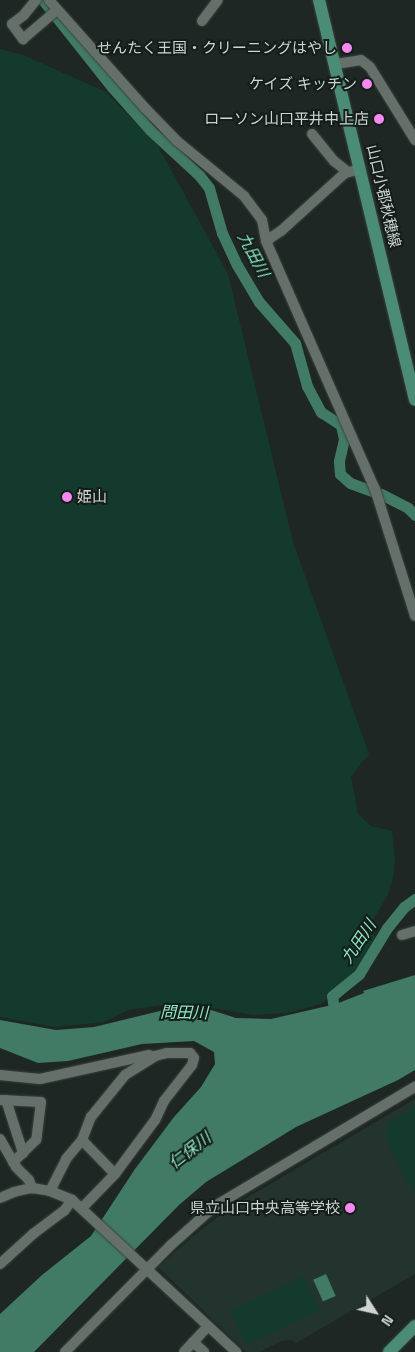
<!DOCTYPE html>
<meta charset="utf-8">
<style>
body{margin:0}
#map{position:relative;width:415px;height:1352px;overflow:hidden;background:#1e2723;font-family:"Space Grotesk","Noto Sans JP",sans-serif}
div>[style]{position:absolute}
[style*='--x']{left:calc(var(--x)*1px);top:calc(var(--y)*1px);width:calc(var(--w)*1px);rotate:calc(var(--a)*1deg)}
.built>*{inset:0;background:#23332d}
.green>*{inset:0;background:#143a2d;transform-origin:0 0}
.water>*{inset:0;background:#417a65;transform-origin:0 0}
.river>*{height:11px;margin:-5.5px;padding:0 5.5px;transform-origin:5.5px;border-radius:5.5px;background:#417a65}
.roads{filter:drop-shadow(0 0 1px #3b433f) drop-shadow(0 0 1px #3b433f)}
.minor>*{height:10px;margin:-5px;padding:0 5px;transform-origin:5px;border-radius:5px;background:#65706b}
.major>*{height:12px;margin:-6px;padding:0 6px;transform-origin:6px;border-radius:6px;background:#4b8c76}
.dots>*{width:14px;height:14px;translate:-50% -50%;box-sizing:border-box;border:2px solid #141d1a;border-radius:50%}
span{translate:-50% -50%;white-space:nowrap;text-align:center;line-height:1.15;-webkit-text-stroke:4px #141d1a;paint-order:stroke}
.poi-label{font-size:15px;color:#ced4d1}
.right{translate:-100% -50%;text-align:right}
.left{translate:0 -50%;text-align:left}
.street-label{font-size:15px;color:#ced4d1}
.water-label{font-size:16px;color:#8de7c5;font-style:italic}
.north{position:absolute;left:350px;top:1287px;width:50px;height:50px;-webkit-text-stroke:4px #141d1a;paint-order:stroke;rotate:125deg;font-size:14px;font-weight:700;line-height:20px;text-align:center;color:#ced4d1}
.north::after{content:'';display:block;margin:auto;width:18px;height:22px;background:#ced4d1;clip-path:polygon(50% 0,100% 100%,50% 72%,0 100%)}
</style>
<div id="map">
<div class="built">
<div style="clip-path:polygon(415px 1099px,415px 1274px,296px 1343px,291px 1340px,281px 1341px,259px 1352px,246px 1352px,158px 1267px,192px 1237px,231px 1207px)"></div>
</div>
<div class="green">
<div style="clip-path:polygon(0 49px,23px 55px,106px 92px,158px 146px,228px 274px,293px 542px,369px 754px,351px 776px,358px 814px,371px 826px,392px 831px,395px 861px,393px 878px,388px 895px,372px 921px,375px 936px,359px 970px,321px 1004px,287px 1013px,253px 1015px,197px 1005px,161px 1005px,128px 1010px,104px 1022px,55px 1027px,0 1017px)"></div>
<div style="clip-path:polygon(415px 1105px,415px 1193px,400px 1169px,386px 1138px,387px 1124px)"></div>
<div style="left:304px;top:1276px;width:38px;height:82px;rotate:65deg"></div>
</div>
<div class="water">
<div style="clip-path:polygon(415px 975px,415px 1070px,398px 1080px,296px 1127px,206px 1182px,179px 1205px,34px 1352px,0 1352px,0 1314px,42px 1275px,91px 1236px,135px 1169px,174px 1117px,201px 1087px,215px 1064px,214px 1052px,194px 1041px,142px 1044px,68px 1061px,38px 1063px,0 1048px,0 1020px,56px 1030px,94px 1027px,164px 1010px,187px 1007px,208px 1009px,236px 1018px,271px 1019px,336px 1004px,364px 993px,363px 991px)"></div>
<div style="left:326px;top:1274px;width:24px;height:14px;rotate:66deg"></div>
</div>
<div class="river">
<div style="--x:43;--y:0;--w:111;--a:51.6"></div>
<div style="--x:112;--y:87;--w:57;--a:48.5"></div>
<div style="--x:150;--y:130;--w:67;--a:42.6"></div>
<div style="--x:199;--y:175;--w:16;--a:52"></div>
<div style="--x:209;--y:188;--w:47;--a:73.9"></div>
<div style="--x:222;--y:233;--w:35;--a:65"></div>
<div style="--x:237;--y:265;--w:43;--a:59.3"></div>
<div style="--x:259;--y:302;--w:55;--a:48.7"></div>
<div style="--x:295;--y:343;--w:45;--a:74.4"></div>
<div style="--x:307;--y:386;--w:30;--a:62"></div>
<div style="--x:321;--y:412;--w:24;--a:33"></div>
<div style="--x:341;--y:425;--w:14;--a:78"></div>
<div style="--x:344;--y:439;--w:23;--a:103"></div>
<div style="--x:339;--y:461;--w:13;--a:86"></div>
<div style="--x:340;--y:474;--w:13;--a:42"></div>
<div style="--x:350;--y:483;--w:33;--a:20"></div>
<div style="--x:381;--y:494;--w:30;--a:27"></div>
<div style="--x:408;--y:508;--w:10;--a:45"></div>
<div style="--x:335;--y:1019;--w:23;--a:-97"></div>
<div style="--x:332;--y:996;--w:35;--a:-39"></div>
<div style="--x:359;--y:974;--w:54;--a:-58.7"></div>
<div style="--x:387;--y:928;--w:27;--a:-51"></div>
<div style="--x:404;--y:907;--w:14;--a:-36"></div>
</div>
<div class="roads">
<div class="minor">
<div style="--x:36;--y:0;--w:19;--a:129"></div>
<div style="--x:24;--y:15;--w:15;--a:143"></div>
<div style="--x:12;--y:24;--w:19;--a:54"></div>
<div style="--x:23;--y:39;--w:45;--a:-40.5"></div>
<div style="--x:49;--y:0;--w:144;--a:48.4"></div>
<div style="--x:145;--y:108;--w:46;--a:45.9"></div>
<div style="--x:177;--y:141;--w:87;--a:39.4"></div>
<div style="--x:244;--y:196;--w:30;--a:53"></div>
<div style="--x:262;--y:220;--w:21;--a:79"></div>
<div style="--x:266;--y:241;--w:271;--a:66.3"></div>
<div style="--x:375;--y:489;--w:133;--a:72.5"></div>
<div style="--x:202;--y:21;--w:26;--a:-53"></div>
<div style="--x:336;--y:64;--w:25;--a:-9"></div>
<div style="--x:361;--y:60;--w:11;--a:38"></div>
<div style="--x:370;--y:67;--w:86;--a:58.3"></div>
<div style="--x:312;--y:134;--w:35;--a:51"></div>
<div style="--x:334;--y:161;--w:18;--a:38"></div>
<div style="--x:266;--y:241;--w:18;--a:-34"></div>
<div style="--x:281;--y:231;--w:86;--a:-42.2"></div>
<div style="--x:345;--y:173;--w:16;--a:-14"></div>
<div style="--x:402;--y:935;--w:14;--a:-17"></div>
<div style="--x:0;--y:1075;--w:40;--a:5.7"></div>
<div style="--x:40;--y:1079;--w:112;--a:-12.4"></div>
<div style="--x:0;--y:1100;--w:41;--a:2.8"></div>
<div style="--x:41;--y:1102;--w:38;--a:97"></div>
<div style="--x:36;--y:1140;--w:32;--a:136"></div>
<div style="--x:6;--y:1100;--w:56;--a:72.2"></div>
<div style="--x:0;--y:1139;--w:32;--a:60"></div>
<div style="--x:16;--y:1167;--w:18;--a:45"></div>
<div style="--x:29;--y:1180;--w:9;--a:69"></div>
<div style="--x:82;--y:1140;--w:47;--a:45.9"></div>
<div style="--x:50;--y:1191;--w:36;--a:-63"></div>
<div style="--x:66;--y:1159;--w:25;--a:-50"></div>
<div style="--x:82;--y:1140;--w:25;--a:-69"></div>
<div style="--x:91;--y:1117;--w:54;--a:-51"></div>
<div style="--x:125;--y:1075;--w:36;--a:-32"></div>
<div style="--x:155;--y:1056;--w:12;--a:-14"></div>
<div style="--x:167;--y:1053;--w:23;--a:0"></div>
<div style="--x:190;--y:1053;--w:6;--a:51"></div>
<div style="--x:194;--y:1058;--w:7;--a:106"></div>
<div style="--x:192;--y:1065;--w:46;--a:127.9"></div>
<div style="--x:164;--y:1101;--w:21;--a:115"></div>
<div style="--x:155;--y:1120;--w:67;--a:126.5"></div>
<div style="--x:115;--y:1174;--w:47;--a:134.1"></div>
<div style="--x:0;--y:1198;--w:15;--a:-23"></div>
<div style="--x:14;--y:1192;--w:18;--a:-13"></div>
<div style="--x:32;--y:1188;--w:18;--a:9"></div>
<div style="--x:50;--y:1191;--w:24;--a:22"></div>
<div style="--x:72;--y:1200;--w:224;--a:42.8"></div>
<div style="--x:0;--y:1264;--w:45;--a:-42.3"></div>
<div style="--x:33;--y:1234;--w:39;--a:-37"></div>
<div style="--x:64;--y:1211;--w:14;--a:-54"></div>
<div style="--x:193;--y:1342;--w:15;--a:42"></div>
<div style="--x:65;--y:1352;--w:151;--a:-45.3"></div>
<div style="--x:171;--y:1245;--w:59;--a:-41.6"></div>
<div style="--x:215;--y:1206;--w:233;--a:-30.8"></div>
<div style="--x:184;--y:1352;--w:35;--a:-47"></div>
</div>
<div class="major">
<div style="--x:319;--y:0;--w:411;--a:76.5"></div>
<div style="--x:389;--y:1352;--w:37;--a:-45"></div>
</div>
</div>
<div class="dots">
<div style="left:347px;top:48px;background:#f489f0"></div>
<div style="left:367px;top:84px;background:#f489f0"></div>
<div style="left:379px;top:119px;background:#f489f0"></div>
<div style="left:67px;top:497px;background:#f489f0"></div>
<div style="left:350px;top:1208px;background:#f489f0"></div>
</div>
<div class="poi-label">
<span class="right" style="left:337px;top:48px">せんたく王国・クリーニングはやし</span>
<span class="right" style="left:357px;top:84px">ケイズ キッチン</span>
<span class="right" style="left:369px;top:119px">ローソン山口平井中上店</span>
<span class="left" style="left:77px;top:497px">姫山</span>
<span class="right" style="left:340px;top:1208px">県立山口中央高等学校</span>
</div>
<div class="street-label">
<span style="left:384px;top:196px;rotate:77deg">山口小郡秋穂線</span>
</div>
<div class="water-label">
<span style="left:253px;top:255px;rotate:62deg">九田川</span>
<span style="left:359px;top:942px;rotate:-56deg">九田川</span>
<span style="left:184px;top:1013px;rotate:1deg">問田川</span>
<span style="left:190px;top:1151px;rotate:-38deg">仁保川</span>
</div>
<div class="north">N</div>
</div>
